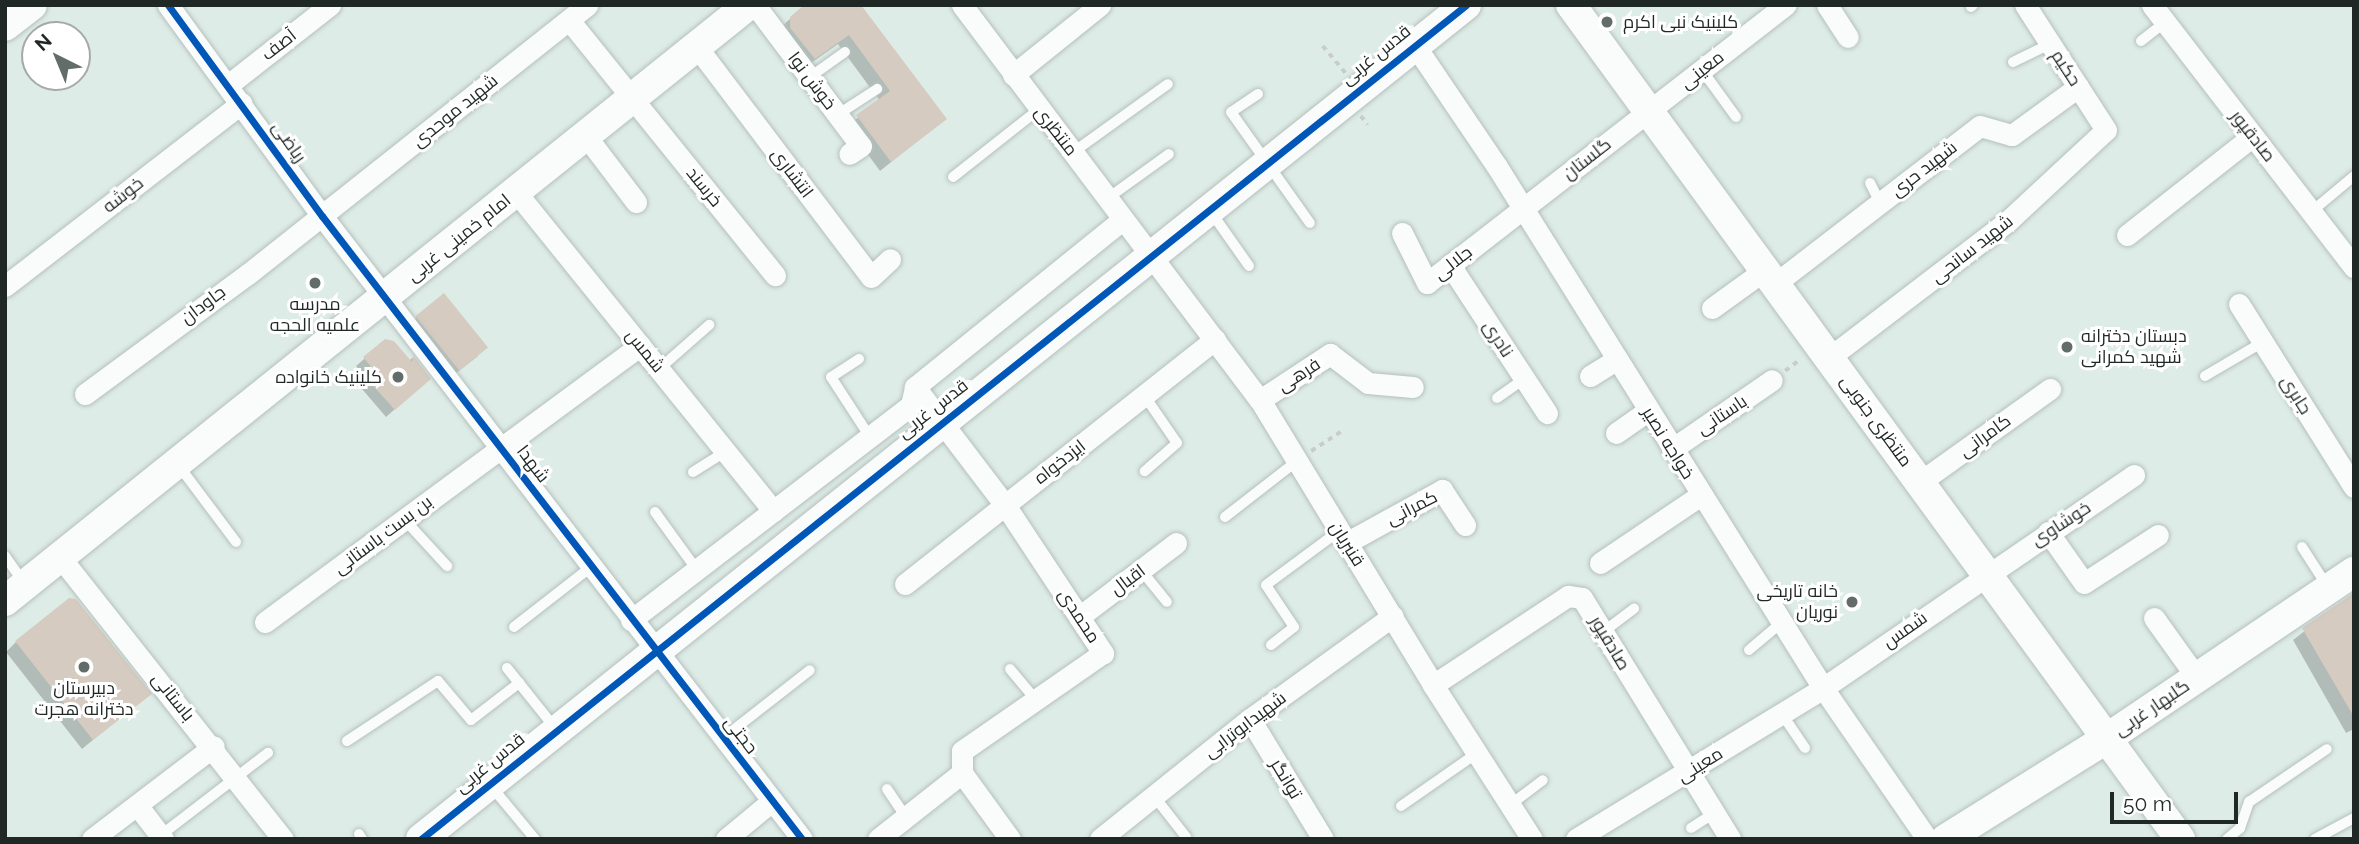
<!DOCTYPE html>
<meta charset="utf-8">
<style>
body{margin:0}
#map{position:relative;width:2359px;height:844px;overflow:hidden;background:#deece7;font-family:Raleway,Cairo,sans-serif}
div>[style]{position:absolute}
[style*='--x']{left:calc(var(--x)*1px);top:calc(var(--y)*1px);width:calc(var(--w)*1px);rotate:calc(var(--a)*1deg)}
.shadow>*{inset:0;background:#0003}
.building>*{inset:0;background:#d6cbc0;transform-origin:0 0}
.path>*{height:3.5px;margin-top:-1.75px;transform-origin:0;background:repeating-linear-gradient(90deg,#c8ccca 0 5px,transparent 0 10px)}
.roads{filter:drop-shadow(0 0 2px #b5c0bd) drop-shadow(0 0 2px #b5c0bd)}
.lane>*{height:10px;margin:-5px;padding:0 5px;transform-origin:5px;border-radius:5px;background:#fafcfb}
.street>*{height:21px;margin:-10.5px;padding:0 10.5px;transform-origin:10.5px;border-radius:10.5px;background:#fafcfb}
.secondary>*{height:30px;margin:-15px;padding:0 15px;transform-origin:15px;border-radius:15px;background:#fafcfb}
.cycleway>*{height:7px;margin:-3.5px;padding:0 3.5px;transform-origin:3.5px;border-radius:3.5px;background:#0057b8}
.dots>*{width:19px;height:19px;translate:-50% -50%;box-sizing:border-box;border:4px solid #fff;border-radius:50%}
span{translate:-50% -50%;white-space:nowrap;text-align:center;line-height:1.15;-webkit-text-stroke:6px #fff;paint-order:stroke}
.poi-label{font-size:18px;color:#1f2825}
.left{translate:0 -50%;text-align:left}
.right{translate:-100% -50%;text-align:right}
.street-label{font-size:18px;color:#1f2825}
.frame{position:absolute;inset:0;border:7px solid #1f2825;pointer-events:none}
.north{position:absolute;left:21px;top:21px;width:70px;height:70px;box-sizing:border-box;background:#fff;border:2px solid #a5a9a8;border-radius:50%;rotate:317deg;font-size:19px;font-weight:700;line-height:28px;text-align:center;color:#1f2825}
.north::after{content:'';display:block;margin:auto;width:24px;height:32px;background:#626d69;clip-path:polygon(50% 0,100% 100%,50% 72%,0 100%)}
.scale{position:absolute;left:2110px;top:792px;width:128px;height:32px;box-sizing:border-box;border:4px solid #1f2825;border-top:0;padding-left:9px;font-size:21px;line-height:24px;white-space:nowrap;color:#1f2825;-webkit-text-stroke:5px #fff;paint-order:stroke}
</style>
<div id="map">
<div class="shadow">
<div style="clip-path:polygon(859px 5px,945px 119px,880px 171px,847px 126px,880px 101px,838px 44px,804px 68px,780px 28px,791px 18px)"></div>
<div style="clip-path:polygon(418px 316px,478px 356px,450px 378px,410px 324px)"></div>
<div style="clip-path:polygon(385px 341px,409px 361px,412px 358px,429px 379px,386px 417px,362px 389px,369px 382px,356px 366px)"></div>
<div style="clip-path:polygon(2354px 593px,2354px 729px,2346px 733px,2293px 640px)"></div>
<div style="clip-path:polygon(16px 642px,149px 694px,82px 749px,6px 652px)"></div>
</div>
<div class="building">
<div style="clip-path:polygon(804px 5px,861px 5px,947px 119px,891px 162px,856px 115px,890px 91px,849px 35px,815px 59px,790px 28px,790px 17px)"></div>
<div style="left:444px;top:293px;width:70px;height:37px;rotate:51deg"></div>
<div style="clip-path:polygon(385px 339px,394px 341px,412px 362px,413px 355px,431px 379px,395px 410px,368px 380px,376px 373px,363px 357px)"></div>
<div style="clip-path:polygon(2354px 593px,2354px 717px,2302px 628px)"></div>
<div style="clip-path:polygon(69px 598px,76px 599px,152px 694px,93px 740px,15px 641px)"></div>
</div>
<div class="path">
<div style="--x:1323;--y:46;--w:35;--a:50"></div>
<div style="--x:1361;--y:116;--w:11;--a:52"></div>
<div style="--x:1785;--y:371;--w:20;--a:-37"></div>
<div style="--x:1311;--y:451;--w:37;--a:-33"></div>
</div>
<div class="roads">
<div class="lane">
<div style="--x:1971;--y:7;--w:3;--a:-45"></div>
<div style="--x:2141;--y:41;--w:31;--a:-38"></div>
<div style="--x:2013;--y:62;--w:41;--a:-25.9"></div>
<div style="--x:1702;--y:70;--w:58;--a:54.1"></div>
<div style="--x:810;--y:77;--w:43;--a:-35.5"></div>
<div style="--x:1258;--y:94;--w:32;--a:146"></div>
<div style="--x:1231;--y:112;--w:136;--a:54.6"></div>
<div style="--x:837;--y:115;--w:48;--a:-33"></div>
<div style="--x:1072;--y:153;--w:118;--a:-35.7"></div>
<div style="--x:953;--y:177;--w:110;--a:-38.3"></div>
<div style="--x:1870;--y:183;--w:22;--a:63"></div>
<div style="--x:1108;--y:198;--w:75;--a:-35.8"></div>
<div style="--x:1211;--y:212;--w:66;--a:54.9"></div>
<div style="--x:2311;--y:212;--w:56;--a:-39.9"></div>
<div style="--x:859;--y:359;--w:33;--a:147"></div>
<div style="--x:831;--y:377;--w:72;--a:57"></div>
<div style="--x:659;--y:369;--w:67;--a:-41.3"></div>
<div style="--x:2205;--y:376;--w:67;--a:-30.4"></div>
<div style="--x:1144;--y:395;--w:58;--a:55.5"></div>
<div style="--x:1177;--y:443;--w:43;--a:138.8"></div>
<div style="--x:1497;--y:398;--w:33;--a:-35"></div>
<div style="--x:179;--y:466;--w:95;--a:53.1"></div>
<div style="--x:693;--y:472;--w:38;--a:-32"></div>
<div style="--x:655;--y:512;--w:72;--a:54.1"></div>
<div style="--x:1225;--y:517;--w:91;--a:-37.9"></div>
<div style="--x:404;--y:519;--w:64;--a:47.5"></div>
<div style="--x:2302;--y:547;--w:46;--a:57.3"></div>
<div style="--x:5;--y:556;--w:33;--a:55"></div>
<div style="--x:1141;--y:570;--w:41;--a:50.9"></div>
<div style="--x:514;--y:627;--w:98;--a:-37.9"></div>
<div style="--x:1603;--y:632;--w:39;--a:-37"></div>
<div style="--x:1271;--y:645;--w:29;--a:-38"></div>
<div style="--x:1294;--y:627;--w:50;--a:-123.7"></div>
<div style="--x:1266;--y:585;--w:91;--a:-36.5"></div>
<div style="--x:1749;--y:650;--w:42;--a:-40.2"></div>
<div style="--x:507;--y:668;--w:77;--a:51.3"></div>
<div style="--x:1010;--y:669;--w:40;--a:50"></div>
<div style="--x:1782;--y:714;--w:41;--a:55.9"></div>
<div style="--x:723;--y:738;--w:110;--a:-38"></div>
<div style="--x:347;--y:741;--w:109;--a:-33.4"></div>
<div style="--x:438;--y:681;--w:51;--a:49.8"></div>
<div style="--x:471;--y:720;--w:61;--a:-37.6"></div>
<div style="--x:491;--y:786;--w:69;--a:50.3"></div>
<div style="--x:887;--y:789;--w:34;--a:56"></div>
<div style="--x:1154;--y:796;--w:52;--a:52"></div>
<div style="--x:1510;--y:805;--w:41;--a:-37.1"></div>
<div style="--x:1401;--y:806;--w:93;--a:-34.9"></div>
<div style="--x:1691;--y:828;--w:27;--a:-33"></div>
<div style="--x:359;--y:834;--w:6;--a:59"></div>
<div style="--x:161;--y:835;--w:135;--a:-37.5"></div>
<div style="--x:2227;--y:839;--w:17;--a:-40"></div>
<div style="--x:2240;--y:828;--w:28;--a:-71"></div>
<div style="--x:2249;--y:802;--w:94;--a:-34.2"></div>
<div style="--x:2315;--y:839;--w:44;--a:-28.3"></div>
</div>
<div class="street">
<div style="--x:168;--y:5;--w:261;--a:53.9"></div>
<div style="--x:322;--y:216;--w:786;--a:52.39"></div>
<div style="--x:755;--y:5;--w:176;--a:53.1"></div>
<div style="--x:861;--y:146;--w:14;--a:146"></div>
<div style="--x:962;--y:5;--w:495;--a:53"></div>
<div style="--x:1260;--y:400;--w:333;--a:58.7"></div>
<div style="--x:1433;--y:685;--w:183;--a:57.3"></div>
<div style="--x:1827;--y:5;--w:38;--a:57"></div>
<div style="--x:2152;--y:5;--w:331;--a:52.4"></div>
<div style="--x:569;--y:20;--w:328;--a:51.1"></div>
<div style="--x:1414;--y:44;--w:146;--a:55.9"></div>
<div style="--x:1496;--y:165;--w:617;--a:57.98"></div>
<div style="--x:1823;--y:688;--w:183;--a:55.4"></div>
<div style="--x:697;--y:47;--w:288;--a:52.9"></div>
<div style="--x:871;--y:277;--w:26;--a:-43"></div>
<div style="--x:1013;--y:75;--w:112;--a:-38.8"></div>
<div style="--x:228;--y:85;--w:130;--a:-38.1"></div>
<div style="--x:586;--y:136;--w:83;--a:52.9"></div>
<div style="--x:516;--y:192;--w:410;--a:51.1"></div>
<div style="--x:1402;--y:233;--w:56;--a:63.4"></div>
<div style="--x:1427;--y:283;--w:454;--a:-37.8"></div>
<div style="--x:2127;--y:235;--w:160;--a:-38.2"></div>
<div style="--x:1450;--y:265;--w:177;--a:56.8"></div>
<div style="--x:1776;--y:283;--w:257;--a:-37.6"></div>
<div style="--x:1980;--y:126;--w:33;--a:16"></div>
<div style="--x:2012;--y:135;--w:82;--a:-36"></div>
<div style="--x:5;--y:286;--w:299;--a:-37.7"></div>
<div style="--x:2239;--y:304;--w:216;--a:57.9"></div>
<div style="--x:1712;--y:308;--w:67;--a:-35.8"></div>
<div style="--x:1830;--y:357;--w:225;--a:-37.4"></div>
<div style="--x:2009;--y:220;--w:132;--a:-42.9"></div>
<div style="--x:2106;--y:130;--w:149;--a:-122.9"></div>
<div style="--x:1590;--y:376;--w:31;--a:-32"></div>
<div style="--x:915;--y:387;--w:148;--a:52.7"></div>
<div style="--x:1005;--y:505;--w:178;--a:56.5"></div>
<div style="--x:1103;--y:653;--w:172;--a:145.2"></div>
<div style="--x:962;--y:751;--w:22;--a:90"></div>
<div style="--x:85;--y:394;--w:202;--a:-36.4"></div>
<div style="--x:248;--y:274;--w:433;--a:-38.4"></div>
<div style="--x:1260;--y:400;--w:84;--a:-33.3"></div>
<div style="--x:1330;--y:354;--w:48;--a:37.3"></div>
<div style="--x:1368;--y:383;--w:45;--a:5.1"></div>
<div style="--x:1616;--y:433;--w:39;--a:-35"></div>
<div style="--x:1672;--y:449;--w:121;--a:-34.6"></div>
<div style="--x:1920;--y:482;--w:160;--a:-35.6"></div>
<div style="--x:2048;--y:532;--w:62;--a:54.8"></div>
<div style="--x:2084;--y:583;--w:88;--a:-33"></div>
<div style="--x:1346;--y:543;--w:110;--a:-28.9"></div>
<div style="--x:1442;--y:490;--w:42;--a:56.7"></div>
<div style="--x:60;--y:557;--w:360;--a:51.7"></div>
<div style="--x:1600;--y:563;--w:122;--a:-34"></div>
<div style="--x:905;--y:584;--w:395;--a:-38.3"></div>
<div style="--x:1079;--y:617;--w:122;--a:-37.3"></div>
<div style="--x:2154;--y:618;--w:74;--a:54.4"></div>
<div style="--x:631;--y:620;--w:353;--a:-37.5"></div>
<div style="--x:911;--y:405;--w:18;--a:-77"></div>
<div style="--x:915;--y:387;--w:267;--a:-38.9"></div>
<div style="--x:265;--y:622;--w:466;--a:-36.4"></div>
<div style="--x:1433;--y:685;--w:162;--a:-33.4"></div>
<div style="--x:1568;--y:596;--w:14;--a:8"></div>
<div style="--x:1582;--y:598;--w:283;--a:58.4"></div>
<div style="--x:1250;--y:719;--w:140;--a:58.7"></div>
<div style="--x:962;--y:773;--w:82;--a:54"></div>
<div style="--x:137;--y:805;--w:43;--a:52.6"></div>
<div style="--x:92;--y:839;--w:153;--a:-37.3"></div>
<div style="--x:726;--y:839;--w:60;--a:-39.6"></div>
<div style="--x:878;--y:839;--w:107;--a:-38.2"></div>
<div style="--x:1100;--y:839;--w:192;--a:-38.7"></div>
<div style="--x:1250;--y:719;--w:176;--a:-35.8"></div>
<div style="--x:1576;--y:839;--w:289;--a:-31.4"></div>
<div style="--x:1823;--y:688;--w:377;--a:-34.4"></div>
</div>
<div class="secondary">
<div style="--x:1571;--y:5;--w:1033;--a:53.86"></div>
<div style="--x:5;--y:26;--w:34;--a:-38"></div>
<div style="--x:5;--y:601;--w:953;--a:-38.73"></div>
<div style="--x:421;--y:839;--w:1337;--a:-38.59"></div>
<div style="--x:1946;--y:839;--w:189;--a:-32"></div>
<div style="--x:2106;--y:739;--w:299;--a:-34"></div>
</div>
</div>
<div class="cycleway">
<div style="--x:168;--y:5;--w:261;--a:53.9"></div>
<div style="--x:322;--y:216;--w:786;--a:52.39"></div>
<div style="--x:421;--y:839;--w:1337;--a:-38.59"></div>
</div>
<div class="dots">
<div style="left:1607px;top:22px;background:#626d69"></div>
<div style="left:315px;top:283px;background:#626d69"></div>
<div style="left:2067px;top:347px;background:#626d69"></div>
<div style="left:398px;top:377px;background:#626d69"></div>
<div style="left:1852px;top:602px;background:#626d69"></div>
<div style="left:84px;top:667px;background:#626d69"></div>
</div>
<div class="poi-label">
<span class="left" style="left:1623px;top:22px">کلینیک نبی اکرم</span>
<span style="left:315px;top:315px">مدرسه<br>علمیه الحجه</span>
<span class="left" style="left:2081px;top:347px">دبستان دخترانه<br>شهید کمرانی</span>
<span class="right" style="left:382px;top:377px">کلینیک خانواده</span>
<span class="right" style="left:1838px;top:602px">خانه تاریخی<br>نوریان</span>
<span style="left:84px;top:699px">دبیرستان<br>دخترانه هجرت</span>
</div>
<div class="street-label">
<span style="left:279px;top:45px;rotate:-38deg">آصف</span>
<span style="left:1376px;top:55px;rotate:-39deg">قدس غربی</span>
<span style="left:2066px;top:68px;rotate:57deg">حکیم</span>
<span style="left:1702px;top:70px;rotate:-38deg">معینی</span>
<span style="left:812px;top:81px;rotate:53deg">خوش نوا</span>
<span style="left:455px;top:111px;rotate:-39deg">شهید موحدی</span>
<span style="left:1056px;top:131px;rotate:52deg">منتظری</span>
<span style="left:2253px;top:136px;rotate:52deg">صادقپور</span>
<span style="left:289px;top:142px;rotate:55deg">ریاضی</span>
<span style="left:1587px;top:159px;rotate:-38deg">گلستان</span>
<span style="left:1924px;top:169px;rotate:-38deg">شهید حری</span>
<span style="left:792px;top:173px;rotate:53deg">انتشاری</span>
<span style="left:704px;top:187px;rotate:51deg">خرسند</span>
<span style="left:123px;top:195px;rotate:-38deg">خوشه</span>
<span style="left:459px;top:238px;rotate:-39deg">امام خمینی غربی</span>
<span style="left:1972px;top:249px;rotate:-38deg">شهید سانحی</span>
<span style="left:1453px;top:263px;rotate:-38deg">جلالی</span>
<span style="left:203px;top:305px;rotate:-37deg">جاودان</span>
<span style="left:1498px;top:339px;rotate:57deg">نادری</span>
<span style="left:645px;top:351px;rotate:51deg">شمس</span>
<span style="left:1299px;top:375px;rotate:-33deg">فرهی</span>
<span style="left:2296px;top:395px;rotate:58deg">جابری</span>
<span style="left:933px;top:409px;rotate:-38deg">قدس غربی</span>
<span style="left:1722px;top:415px;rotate:-34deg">باستانی</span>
<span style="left:1876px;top:421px;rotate:54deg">منتظری جنوبی</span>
<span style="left:1985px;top:436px;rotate:-36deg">کامرانی</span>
<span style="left:1668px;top:443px;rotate:58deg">خواجه نصیر</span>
<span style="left:1060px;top:462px;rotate:-38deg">ایزدخواه</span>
<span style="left:533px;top:464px;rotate:53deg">شهدا</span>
<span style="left:1412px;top:508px;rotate:-27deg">کمرانی</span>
<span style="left:2061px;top:524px;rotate:-33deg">خوشاوی</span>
<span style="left:383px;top:535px;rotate:-37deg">بن بست باستانی</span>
<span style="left:1347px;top:544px;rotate:58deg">قنبریان</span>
<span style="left:1128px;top:580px;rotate:-37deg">اقبال</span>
<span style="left:1079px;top:616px;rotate:57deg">محمدی</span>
<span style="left:1905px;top:630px;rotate:-35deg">شمس</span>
<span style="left:1610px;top:643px;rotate:59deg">صادقپور</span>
<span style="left:173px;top:697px;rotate:51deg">باستانی</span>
<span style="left:2152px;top:708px;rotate:-34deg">گلبهار غربی</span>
<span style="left:1245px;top:725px;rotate:-37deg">شهیدابوترابی</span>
<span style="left:741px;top:735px;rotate:52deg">حجتی</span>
<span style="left:490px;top:763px;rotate:-39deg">قدس غربی</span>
<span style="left:1700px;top:765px;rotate:-32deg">معینی</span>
<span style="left:1286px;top:779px;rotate:59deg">توانگر</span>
</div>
<div class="frame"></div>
<div class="north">N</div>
<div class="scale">50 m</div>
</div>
